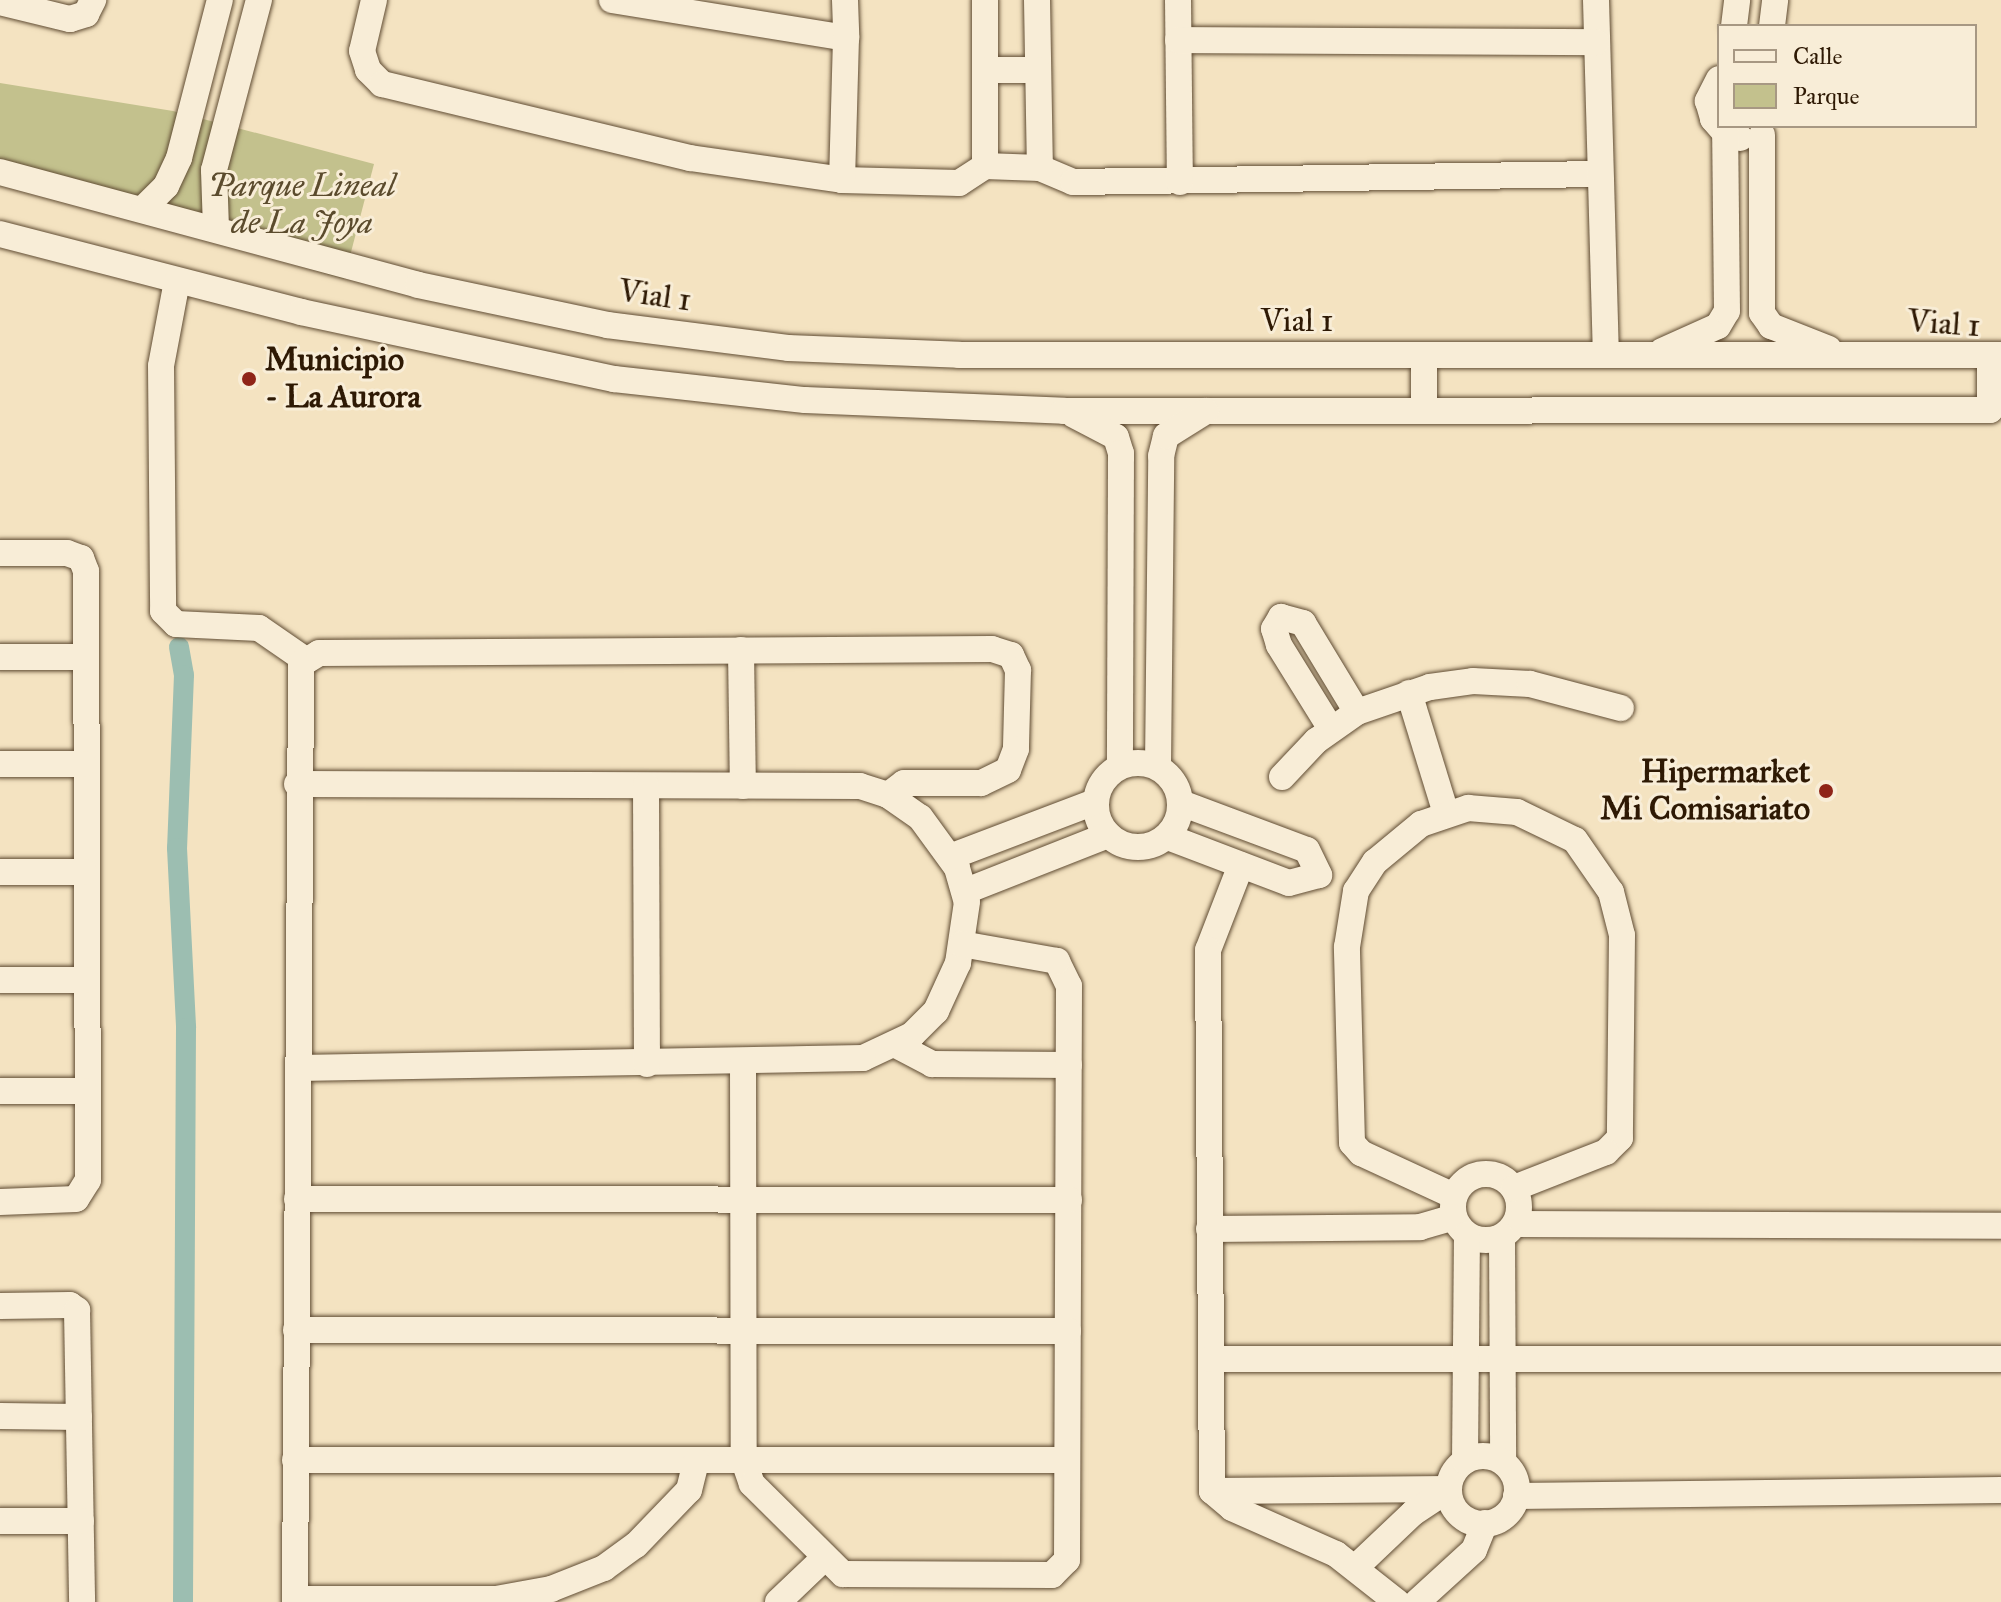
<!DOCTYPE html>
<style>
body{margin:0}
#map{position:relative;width:2001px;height:1602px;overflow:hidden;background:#f4e3c1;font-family:"IM FELL Great Primer",serif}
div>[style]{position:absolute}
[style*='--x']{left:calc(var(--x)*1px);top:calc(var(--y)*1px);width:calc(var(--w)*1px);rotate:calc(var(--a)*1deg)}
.green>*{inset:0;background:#c3c18d}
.canal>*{height:20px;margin:-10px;padding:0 10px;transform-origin:10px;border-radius:10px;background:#9cbeb1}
.roads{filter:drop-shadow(0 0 2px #604c33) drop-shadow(0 0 2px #604c33)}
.minor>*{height:26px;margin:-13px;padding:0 13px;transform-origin:13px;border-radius:13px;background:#f8edd7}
.minor>.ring{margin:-13px;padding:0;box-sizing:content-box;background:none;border:26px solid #f8edd7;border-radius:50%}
.dots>*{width:22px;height:22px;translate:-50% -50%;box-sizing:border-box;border:4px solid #f8edd7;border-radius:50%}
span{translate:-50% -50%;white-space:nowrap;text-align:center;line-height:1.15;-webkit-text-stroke:6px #f8edd7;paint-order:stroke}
.park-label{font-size:32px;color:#5b4b2d;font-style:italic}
.street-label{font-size:32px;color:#2e1904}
.poi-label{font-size:32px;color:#2e1904;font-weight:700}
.left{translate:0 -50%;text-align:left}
.right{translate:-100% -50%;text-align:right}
.legend{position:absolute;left:1717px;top:24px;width:260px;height:104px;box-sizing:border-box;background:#f8edd7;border:2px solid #a79883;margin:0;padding:10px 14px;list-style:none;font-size:24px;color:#2e1904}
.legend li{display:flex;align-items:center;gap:16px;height:40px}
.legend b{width:40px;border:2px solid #a79883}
</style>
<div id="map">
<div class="green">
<div style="clip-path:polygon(0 83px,173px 111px,374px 164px,344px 279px,0 178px)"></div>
</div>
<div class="canal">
<div style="--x:179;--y:647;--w:28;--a:80"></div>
<div style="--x:184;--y:675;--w:173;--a:92.3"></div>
<div style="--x:177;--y:848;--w:180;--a:87.1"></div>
<div style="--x:186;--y:1028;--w:574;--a:90.3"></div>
</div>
<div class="roads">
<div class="minor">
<div style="--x:374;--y:0;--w:52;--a:103.2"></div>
<div style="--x:362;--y:51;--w:20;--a:72"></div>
<div style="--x:368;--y:70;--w:20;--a:45"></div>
<div style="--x:382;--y:84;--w:317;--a:13.5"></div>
<div style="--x:690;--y:158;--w:154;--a:8.2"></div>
<div style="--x:842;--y:180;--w:117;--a:1.5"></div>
<div style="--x:959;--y:183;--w:31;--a:-33"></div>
<div style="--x:985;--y:166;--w:55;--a:2.1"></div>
<div style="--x:1040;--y:168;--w:36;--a:23"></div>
<div style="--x:1073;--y:182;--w:525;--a:-0.87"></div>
<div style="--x:612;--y:0;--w:237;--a:9.2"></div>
<div style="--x:846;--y:38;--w:142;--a:91.6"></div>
<div style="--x:845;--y:0;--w:38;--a:88"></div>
<div style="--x:985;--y:0;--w:166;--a:90"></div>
<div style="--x:1037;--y:0;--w:168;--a:89"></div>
<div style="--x:1178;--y:0;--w:182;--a:89.4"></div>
<div style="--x:1596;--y:0;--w:355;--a:88.4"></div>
<div style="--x:0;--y:2;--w:72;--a:13.7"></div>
<div style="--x:70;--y:19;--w:17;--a:-17"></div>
<div style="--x:86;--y:14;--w:16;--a:-63"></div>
<div style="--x:1734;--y:26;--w:26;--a:-83"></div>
<div style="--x:1772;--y:26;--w:26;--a:-83"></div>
<div style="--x:1178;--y:40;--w:418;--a:0.3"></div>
<div style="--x:985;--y:70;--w:52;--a:0"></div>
<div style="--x:1719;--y:79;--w:25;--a:117"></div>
<div style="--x:1708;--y:101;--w:19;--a:74"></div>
<div style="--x:1713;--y:119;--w:18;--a:49"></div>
<div style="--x:1725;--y:133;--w:16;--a:18"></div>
<div style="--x:1762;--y:135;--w:178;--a:90"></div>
<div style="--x:1762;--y:313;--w:16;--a:55"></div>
<div style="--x:1771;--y:326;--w:62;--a:21.6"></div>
<div style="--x:0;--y:172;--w:433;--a:15.1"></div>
<div style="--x:418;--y:285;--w:193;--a:11.9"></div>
<div style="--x:607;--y:325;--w:182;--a:7.2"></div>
<div style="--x:788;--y:348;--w:171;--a:2.3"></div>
<div style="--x:959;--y:355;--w:1042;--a:0"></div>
<div style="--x:144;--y:208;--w:31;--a:-45"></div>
<div style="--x:166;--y:186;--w:31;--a:-65"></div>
<div style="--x:179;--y:158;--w:163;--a:-75.5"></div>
<div style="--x:216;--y:228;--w:58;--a:-92"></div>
<div style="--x:214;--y:170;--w:176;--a:-75.2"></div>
<div style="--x:0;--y:234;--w:311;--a:14.5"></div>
<div style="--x:301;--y:312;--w:320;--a:12.1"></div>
<div style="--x:614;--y:379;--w:192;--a:6.3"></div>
<div style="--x:805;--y:400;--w:259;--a:2.4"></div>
<div style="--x:1064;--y:411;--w:926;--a:-0.06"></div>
<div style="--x:1990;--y:410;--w:55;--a:-90"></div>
<div style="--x:177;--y:281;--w:86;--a:100.7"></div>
<div style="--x:161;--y:366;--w:245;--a:89.5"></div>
<div style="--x:163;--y:611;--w:18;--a:45"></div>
<div style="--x:176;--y:624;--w:83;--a:2.8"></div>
<div style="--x:259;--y:628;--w:55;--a:34.6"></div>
<div style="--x:1662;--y:351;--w:61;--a:-24.1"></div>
<div style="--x:1718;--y:326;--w:17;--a:-59"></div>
<div style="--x:1727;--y:311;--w:178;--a:-90.6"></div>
<div style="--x:1424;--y:355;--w:54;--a:90"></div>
<div style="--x:1074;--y:415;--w:47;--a:27.6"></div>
<div style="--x:1116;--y:437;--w:17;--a:73"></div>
<div style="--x:1121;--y:453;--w:313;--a:90.2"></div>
<div style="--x:0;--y:553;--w:67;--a:0"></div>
<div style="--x:67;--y:553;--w:15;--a:20"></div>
<div style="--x:81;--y:558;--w:14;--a:69"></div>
<div style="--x:86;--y:571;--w:609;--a:89.81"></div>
<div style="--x:88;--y:1180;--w:22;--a:122"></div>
<div style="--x:76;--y:1199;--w:76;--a:177.7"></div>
<div style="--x:741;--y:650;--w:136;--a:89.2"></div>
<div style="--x:0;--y:657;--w:83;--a:0"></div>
<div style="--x:1409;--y:693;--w:126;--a:72.9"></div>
<div style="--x:1331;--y:729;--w:99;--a:-121.8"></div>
<div style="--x:1279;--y:645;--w:17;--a:-107"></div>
<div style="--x:1274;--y:629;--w:14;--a:-60"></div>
<div style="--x:1281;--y:617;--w:23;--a:15"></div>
<div style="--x:1303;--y:623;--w:104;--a:58.8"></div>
<div class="ring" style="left:1096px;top:763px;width:58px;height:58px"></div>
<div style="--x:0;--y:764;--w:83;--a:0"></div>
<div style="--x:1158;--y:767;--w:311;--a:-89.4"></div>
<div style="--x:1161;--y:456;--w:21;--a:-76"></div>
<div style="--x:1166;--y:436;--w:47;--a:-32"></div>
<div style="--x:1282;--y:777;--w:50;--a:-46.6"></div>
<div style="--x:1316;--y:741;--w:50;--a:-35.3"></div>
<div style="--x:1357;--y:712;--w:77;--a:-18.9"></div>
<div style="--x:1430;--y:687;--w:43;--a:-7.9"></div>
<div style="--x:1473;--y:681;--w:57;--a:3"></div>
<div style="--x:1530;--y:684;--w:94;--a:14.8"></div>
<div style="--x:297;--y:784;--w:563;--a:0.2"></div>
<div style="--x:860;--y:786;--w:29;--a:18"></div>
<div style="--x:888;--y:795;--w:39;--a:35"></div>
<div style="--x:920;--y:817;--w:63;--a:54"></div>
<div style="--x:957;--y:868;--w:35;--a:74"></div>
<div style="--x:967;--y:902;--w:62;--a:98.4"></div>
<div style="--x:958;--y:963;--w:53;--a:114.6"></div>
<div style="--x:936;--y:1011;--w:34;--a:135"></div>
<div style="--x:912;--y:1035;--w:54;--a:154.9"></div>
<div style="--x:863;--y:1058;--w:565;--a:178.99"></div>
<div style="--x:646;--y:786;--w:278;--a:89.8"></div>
<div style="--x:1181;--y:803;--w:134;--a:20.5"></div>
<div style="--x:1307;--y:850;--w:28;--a:64"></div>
<div style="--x:1168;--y:837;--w:129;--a:20.8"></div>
<div style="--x:1289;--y:883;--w:31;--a:-15"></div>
<div style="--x:950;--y:857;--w:155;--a:-20.8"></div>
<div style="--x:1241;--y:865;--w:91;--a:111.2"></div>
<div style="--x:1208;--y:950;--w:541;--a:89.58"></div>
<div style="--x:1212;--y:1491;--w:26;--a:40"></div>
<div style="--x:1232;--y:1508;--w:114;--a:23.9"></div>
<div style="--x:1336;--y:1554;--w:78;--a:38.2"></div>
<div style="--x:0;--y:872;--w:84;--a:0"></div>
<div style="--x:966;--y:891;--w:153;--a:-21.5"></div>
<div style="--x:0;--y:980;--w:86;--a:0"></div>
<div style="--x:896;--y:1045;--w:41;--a:27.8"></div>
<div style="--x:932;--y:1064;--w:137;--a:0.4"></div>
<div style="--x:743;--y:1063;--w:398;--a:89.9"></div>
<div style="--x:744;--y:1461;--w:24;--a:71"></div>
<div style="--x:752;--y:1484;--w:128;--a:44.7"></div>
<div style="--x:843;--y:1574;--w:209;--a:0.3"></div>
<div style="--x:1052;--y:1575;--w:21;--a:-45"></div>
<div style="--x:1067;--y:1560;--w:574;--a:-89.8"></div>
<div style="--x:1069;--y:986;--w:28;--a:-116"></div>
<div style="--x:1057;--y:961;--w:97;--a:-169.9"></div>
<div style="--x:0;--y:1091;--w:84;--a:0"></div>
<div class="ring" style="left:1453px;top:1174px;width:40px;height:40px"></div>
<div style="--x:1454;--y:1196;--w:102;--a:-155.2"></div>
<div style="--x:1361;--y:1153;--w:13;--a:-132"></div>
<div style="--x:1352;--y:1143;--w:196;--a:-91.5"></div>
<div style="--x:1347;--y:947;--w:57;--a:-80.9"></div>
<div style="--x:1356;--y:891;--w:35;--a:-57"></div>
<div style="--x:1375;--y:862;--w:60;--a:-39.6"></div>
<div style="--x:1421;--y:824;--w:50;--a:-18.8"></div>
<div style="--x:1468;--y:808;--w:49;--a:4.7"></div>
<div style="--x:1517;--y:812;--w:64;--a:25.8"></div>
<div style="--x:1575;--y:840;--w:63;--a:55.3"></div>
<div style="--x:1611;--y:892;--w:44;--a:75.7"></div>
<div style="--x:1622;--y:935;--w:203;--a:90.6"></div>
<div style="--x:1620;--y:1138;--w:20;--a:135"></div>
<div style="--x:1606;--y:1152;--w:99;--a:158.6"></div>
<div style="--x:297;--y:1199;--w:772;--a:0.07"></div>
<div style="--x:1516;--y:1224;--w:485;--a:0.2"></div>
<div style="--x:1209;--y:1229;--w:211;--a:-0.5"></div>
<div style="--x:1420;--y:1227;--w:35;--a:-16"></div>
<div style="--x:1502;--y:1237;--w:225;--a:89.7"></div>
<div style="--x:0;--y:1306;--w:70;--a:-0.8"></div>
<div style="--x:70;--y:1305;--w:9;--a:36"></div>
<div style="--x:77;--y:1310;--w:292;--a:89"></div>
<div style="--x:296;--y:1330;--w:772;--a:0.07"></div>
<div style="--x:1211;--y:1359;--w:790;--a:0"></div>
<div style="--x:0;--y:1416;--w:79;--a:0.7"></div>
<div class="ring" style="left:1449px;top:1456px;width:42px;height:42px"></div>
<div style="--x:295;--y:1460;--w:772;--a:0"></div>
<div style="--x:1465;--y:1461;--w:226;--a:-89.5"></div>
<div style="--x:1212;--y:1491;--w:237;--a:-0.5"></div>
<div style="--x:1516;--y:1496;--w:485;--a:-0.7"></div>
<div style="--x:0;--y:1521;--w:81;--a:0"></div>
<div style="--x:1356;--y:1567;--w:79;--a:-43.5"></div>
<div style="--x:1413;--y:1513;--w:43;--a:-33.7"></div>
<div style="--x:295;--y:1599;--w:201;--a:0"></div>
<div style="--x:496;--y:1599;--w:56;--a:-10.3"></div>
<div style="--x:551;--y:1589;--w:57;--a:-21.6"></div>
<div style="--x:604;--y:1568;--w:39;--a:-36"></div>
<div style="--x:636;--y:1545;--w:76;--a:-46.1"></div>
<div style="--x:689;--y:1490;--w:30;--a:-76"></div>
<div style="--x:295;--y:1602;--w:938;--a:-89.63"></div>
<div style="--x:301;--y:664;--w:21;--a:-31"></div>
<div style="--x:319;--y:653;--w:673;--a:-0.34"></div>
<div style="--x:992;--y:649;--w:20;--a:18"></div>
<div style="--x:1011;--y:655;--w:17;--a:65"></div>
<div style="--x:1018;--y:670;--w:79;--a:91.5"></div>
<div style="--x:1016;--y:749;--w:22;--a:111"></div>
<div style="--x:1008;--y:770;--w:30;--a:154"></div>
<div style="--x:981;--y:783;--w:77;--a:180"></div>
<div style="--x:904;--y:783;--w:20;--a:143"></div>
<div style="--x:778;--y:1602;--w:64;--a:-43.7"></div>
<div style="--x:1417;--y:1602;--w:77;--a:-42.4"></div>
<div style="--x:1474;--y:1550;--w:29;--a:-68"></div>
</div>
</div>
<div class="dots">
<div style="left:249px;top:379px;background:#8f2418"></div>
<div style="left:1826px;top:791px;background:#8f2418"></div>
</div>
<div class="park-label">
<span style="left:302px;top:205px">Parque Lineal<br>de La Joya</span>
</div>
<div class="street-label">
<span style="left:655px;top:296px;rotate:8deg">Vial 1</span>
<span style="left:1297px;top:321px">Vial 1</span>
<span style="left:1944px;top:324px;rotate:4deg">Vial 1</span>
</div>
<div class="poi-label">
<span class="left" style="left:265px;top:379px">Municipio<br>- La Aurora</span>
<span class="right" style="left:1810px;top:791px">Hipermarket<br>Mi Comisariato</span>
</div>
<ul class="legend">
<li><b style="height:10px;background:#f8edd7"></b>Calle</li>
<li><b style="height:22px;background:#c3c18d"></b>Parque</li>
</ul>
</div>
